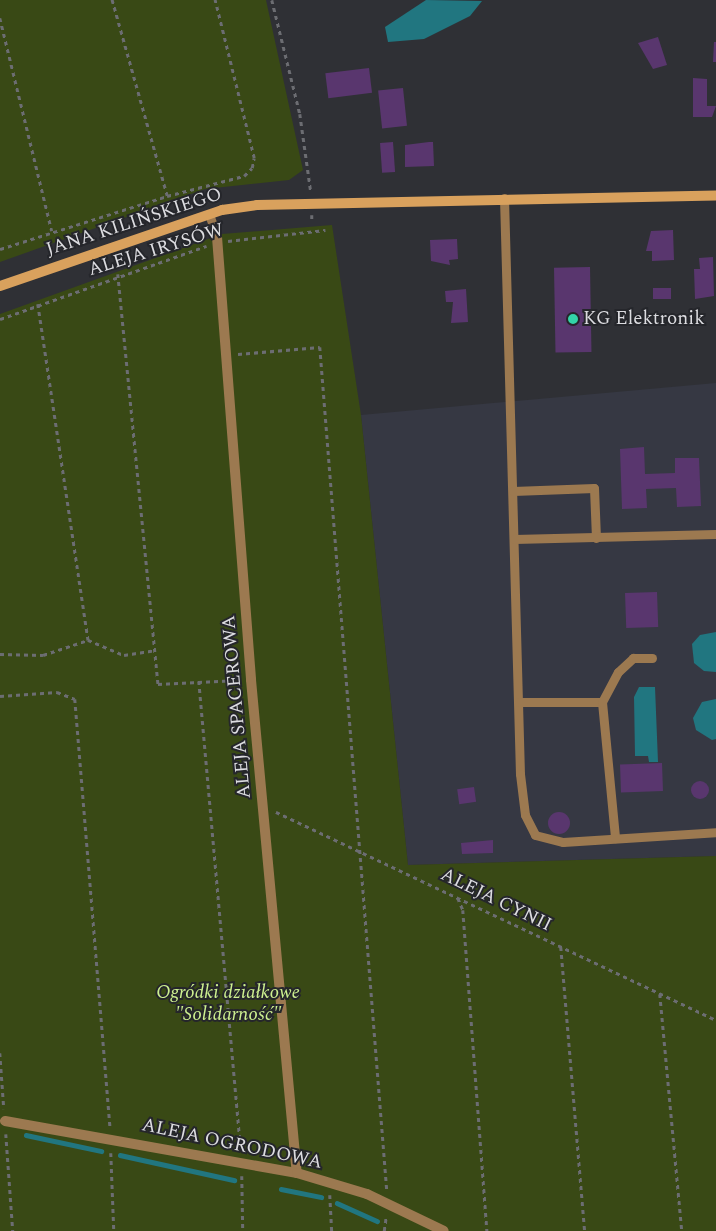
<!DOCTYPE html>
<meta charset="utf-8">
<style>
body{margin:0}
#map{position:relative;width:716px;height:1231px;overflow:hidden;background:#2f3035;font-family:Spectral,serif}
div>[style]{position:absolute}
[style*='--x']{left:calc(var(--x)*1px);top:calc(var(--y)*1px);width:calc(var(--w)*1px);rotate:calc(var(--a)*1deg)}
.built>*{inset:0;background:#363843}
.green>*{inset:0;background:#394915}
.water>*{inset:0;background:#217680}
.stream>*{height:4.5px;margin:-2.25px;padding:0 2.25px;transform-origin:2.25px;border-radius:2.25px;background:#217680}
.building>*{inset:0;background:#59366e;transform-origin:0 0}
.round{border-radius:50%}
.path>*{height:2.5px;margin-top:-1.25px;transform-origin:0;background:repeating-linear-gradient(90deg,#6c6d72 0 4px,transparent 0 8px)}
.lane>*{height:9px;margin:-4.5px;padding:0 4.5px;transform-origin:4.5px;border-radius:4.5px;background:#9c7950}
.street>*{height:10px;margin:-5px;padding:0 5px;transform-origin:5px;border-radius:5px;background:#9c7950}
.secondary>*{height:10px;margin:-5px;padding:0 5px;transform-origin:5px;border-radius:5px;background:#d9a15d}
.dots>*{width:14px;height:14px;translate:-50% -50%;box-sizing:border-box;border:2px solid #25262b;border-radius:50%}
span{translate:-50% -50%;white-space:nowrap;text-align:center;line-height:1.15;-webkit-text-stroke:4px #25262b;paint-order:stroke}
.street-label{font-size:19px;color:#dcdce0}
.poi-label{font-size:19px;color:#dcdce0}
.left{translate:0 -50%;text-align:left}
.park-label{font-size:19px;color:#cef190;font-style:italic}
</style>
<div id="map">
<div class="built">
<div style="clip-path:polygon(716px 383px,716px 856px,408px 865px,361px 415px)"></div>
</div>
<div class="green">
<div style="clip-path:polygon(0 0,266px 0,303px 170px,289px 180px,205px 189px,0 262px)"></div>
<div style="clip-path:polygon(332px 225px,361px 415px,408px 865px,716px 856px,716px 1231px,0 1231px,0 314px,222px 234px)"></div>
</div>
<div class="water">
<div style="clip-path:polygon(426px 0,482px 1px,470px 16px,424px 39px,388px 42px,385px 27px)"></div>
<div style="clip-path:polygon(716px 632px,716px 672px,704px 671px,694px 663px,692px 644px,700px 635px)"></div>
<div style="clip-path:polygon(639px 687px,655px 687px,658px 762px,649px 762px,648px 756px,635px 756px,634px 697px)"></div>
<div style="clip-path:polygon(716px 699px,716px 739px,712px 740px,696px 730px,693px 718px,702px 702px)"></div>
</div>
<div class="stream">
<div style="--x:26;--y:1135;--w:77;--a:12"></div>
<div style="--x:120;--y:1155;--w:117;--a:12.4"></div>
<div style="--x:281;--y:1189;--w:41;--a:11.3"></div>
<div style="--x:337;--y:1203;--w:44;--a:24.2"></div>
</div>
<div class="building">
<div style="clip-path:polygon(658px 37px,667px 65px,653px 69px,638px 43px)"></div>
<div style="clip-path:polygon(714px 42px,716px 42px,716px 62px,713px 62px)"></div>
<div style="left:369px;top:68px;width:25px;height:44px;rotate:83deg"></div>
<div style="clip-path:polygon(693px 78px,707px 79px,707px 106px,716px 106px,712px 117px,693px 117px)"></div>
<div style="left:403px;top:88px;width:38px;height:25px;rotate:84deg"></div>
<div style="left:393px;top:142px;width:30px;height:13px;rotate:86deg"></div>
<div style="clip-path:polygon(429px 142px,433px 142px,434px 166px,405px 167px,405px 145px)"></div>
<div style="clip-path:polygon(673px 230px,674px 260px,652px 261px,652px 251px,646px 251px,651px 231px)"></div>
<div style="clip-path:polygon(457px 239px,458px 259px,449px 260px,450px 265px,431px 261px,430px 240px)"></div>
<div style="clip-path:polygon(713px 257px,714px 296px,695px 299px,694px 269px,700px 269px,699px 258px)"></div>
<div style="left:590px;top:267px;width:85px;height:36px;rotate:89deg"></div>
<div style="left:653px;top:288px;width:18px;height:11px"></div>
<div style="clip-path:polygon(466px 289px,468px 322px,451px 323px,453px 302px,446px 302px,445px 291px)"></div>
<div style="clip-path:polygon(644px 447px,645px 474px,675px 473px,675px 458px,699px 458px,701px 506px,677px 507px,676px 488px,646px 489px,647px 508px,622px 509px,620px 449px)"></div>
<div style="left:657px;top:592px;width:35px;height:32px;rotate:88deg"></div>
<div style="left:662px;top:763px;width:28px;height:42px;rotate:88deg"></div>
<div class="round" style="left:691px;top:781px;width:18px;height:18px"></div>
<div style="left:474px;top:787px;width:15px;height:17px;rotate:82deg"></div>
<div class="round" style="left:548px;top:812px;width:22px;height:22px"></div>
<div style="clip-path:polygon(493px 840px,493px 853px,462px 854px,461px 843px)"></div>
</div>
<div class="path">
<div style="--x:272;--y:0;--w:117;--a:76.2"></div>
<div style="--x:300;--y:114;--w:79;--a:82"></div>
<div style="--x:0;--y:18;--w:219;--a:76.3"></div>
<div style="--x:167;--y:196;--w:80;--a:-14.6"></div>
<div style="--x:244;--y:176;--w:11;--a:-45"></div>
<div style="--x:252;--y:168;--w:10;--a:-79"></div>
<div style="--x:254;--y:158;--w:163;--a:-103.9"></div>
<div style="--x:312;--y:215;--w:6;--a:90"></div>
<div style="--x:228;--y:241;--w:98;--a:-6.5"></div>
<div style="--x:0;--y:249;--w:175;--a:-17.6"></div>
<div style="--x:167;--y:196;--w:204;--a:-105.7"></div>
<div style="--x:118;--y:274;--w:412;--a:84.4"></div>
<div style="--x:158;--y:684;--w:81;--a:-2.8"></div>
<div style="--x:38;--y:304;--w:340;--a:81.5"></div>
<div style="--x:0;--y:319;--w:219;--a:-19.5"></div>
<div style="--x:238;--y:354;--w:82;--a:-4.9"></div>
<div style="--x:320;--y:347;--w:847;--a:85.46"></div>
<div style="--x:0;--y:654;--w:43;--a:1.3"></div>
<div style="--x:43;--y:655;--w:47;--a:-18.4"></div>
<div style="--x:88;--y:640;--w:39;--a:23"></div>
<div style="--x:124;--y:655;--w:31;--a:-9"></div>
<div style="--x:199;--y:681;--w:471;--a:84.9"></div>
<div style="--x:0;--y:696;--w:57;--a:-4"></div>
<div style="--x:57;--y:692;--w:19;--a:21"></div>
<div style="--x:75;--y:699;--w:429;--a:85.3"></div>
<div style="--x:276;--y:812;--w:487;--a:25.3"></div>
<div style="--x:458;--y:898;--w:13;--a:67"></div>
<div style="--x:463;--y:910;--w:322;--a:85.7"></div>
<div style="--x:561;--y:947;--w:285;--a:85.2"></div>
<div style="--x:660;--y:994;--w:238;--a:84.7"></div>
<div style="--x:0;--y:1053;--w:56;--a:85.9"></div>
<div style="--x:6;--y:1134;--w:97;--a:85.9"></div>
<div style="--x:111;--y:1153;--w:78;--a:87.8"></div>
<div style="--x:242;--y:1176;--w:55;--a:89"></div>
<div style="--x:330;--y:1195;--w:36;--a:87"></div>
<div style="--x:384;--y:1231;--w:14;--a:-82"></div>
</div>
<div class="lane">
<div style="--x:504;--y:198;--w:576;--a:88.41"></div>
<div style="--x:520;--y:774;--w:41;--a:83"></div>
<div style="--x:525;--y:815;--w:22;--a:63"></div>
<div style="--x:535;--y:835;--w:29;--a:14"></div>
<div style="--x:563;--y:842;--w:153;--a:-3.7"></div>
<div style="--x:209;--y:214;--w:24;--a:71"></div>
<div style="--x:513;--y:491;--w:81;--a:-2.1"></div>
<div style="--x:594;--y:488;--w:50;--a:87.7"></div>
<div style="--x:514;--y:539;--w:202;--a:-1.4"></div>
<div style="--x:519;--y:702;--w:83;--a:0"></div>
<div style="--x:602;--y:702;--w:137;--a:84.5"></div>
<div style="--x:602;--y:702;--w:34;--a:-62"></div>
<div style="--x:618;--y:672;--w:21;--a:-43"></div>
<div style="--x:633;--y:658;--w:19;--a:0"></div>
</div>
<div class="street">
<div style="--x:217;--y:237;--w:444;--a:85.6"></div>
<div style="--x:251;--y:680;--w:495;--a:84.7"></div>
<div style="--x:5;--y:1121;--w:297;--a:10.1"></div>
<div style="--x:297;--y:1173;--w:73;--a:16.7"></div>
<div style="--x:367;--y:1194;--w:85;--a:25.7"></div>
</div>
<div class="secondary">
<div style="--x:0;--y:286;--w:235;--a:-18.9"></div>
<div style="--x:222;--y:210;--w:35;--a:-8"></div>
<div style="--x:257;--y:205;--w:459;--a:-1.2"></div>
</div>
<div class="dots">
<div style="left:573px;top:319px;background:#33d4a8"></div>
</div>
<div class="street-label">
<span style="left:134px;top:222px;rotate:-18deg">JANA KILIŃSKIEGO</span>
<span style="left:156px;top:250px;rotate:-17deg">ALEJA IRYSÓW</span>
<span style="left:237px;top:707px;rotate:-95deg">ALEJA SPACEROWA</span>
<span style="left:496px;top:900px;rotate:26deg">ALEJA CYNII</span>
<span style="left:232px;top:1144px;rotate:12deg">ALEJA OGRODOWA</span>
</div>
<div class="poi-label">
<span class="left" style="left:583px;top:319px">KG Elektronik</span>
</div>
<div class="park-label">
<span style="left:228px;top:1004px">Ogródki działkowe<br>"Solidarność"</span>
</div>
</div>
